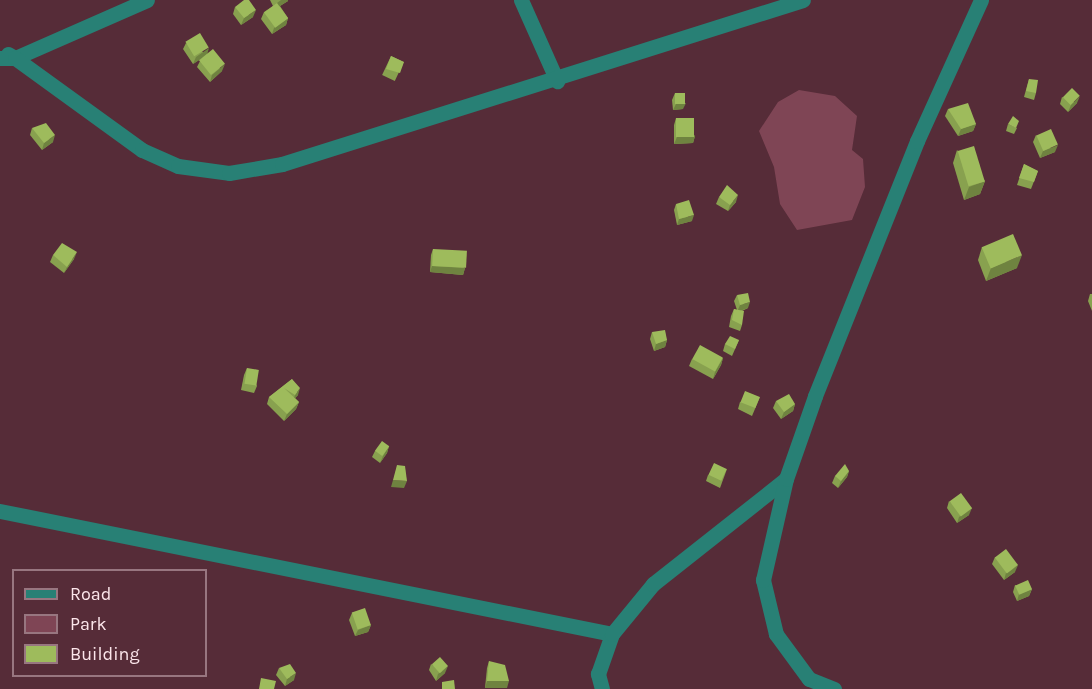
<!DOCTYPE html>
<style>
body{margin:0}
#map{position:relative;width:1092px;height:689px;overflow:hidden;background:#562c38;font-family:Karla,sans-serif}
div>[style]{position:absolute}
[style*='--x']{left:calc(var(--x)*1px);top:calc(var(--y)*1px);width:calc(var(--w)*1px);rotate:calc(var(--a)*1deg)}
.green>*{inset:0;background:#7f4555}
.street>*{height:15px;margin:-7.5px;padding:0 7.5px;transform-origin:7.5px;border-radius:7.5px;background:#288075}
.wall>*{inset:0;background:#88a14f;transform-origin:0 0}
.shaded-wall>*{inset:0;background:#6f8340}
.building>*{inset:0;background:#9ebb5c;transform-origin:0 0}
span{translate:-50% -50%;white-space:nowrap;text-align:center;line-height:1.15;-webkit-text-stroke:6px #562c38;paint-order:stroke}
.legend{position:absolute;left:12px;top:569px;width:195px;height:108px;box-sizing:border-box;background:#562c38;border:2px solid #987680;margin:0;padding:8px 10px;list-style:none;font-size:18px;color:#fce6eb}
.legend li{display:flex;align-items:center;gap:12px;height:30px}
.legend b{width:30px;border:2px solid #987680}
</style>
<div id="map">
<div class="green">
<div style="clip-path:polygon(799px 90px,835px 96px,857px 116px,852px 150px,863px 159px,865px 187px,852px 220px,797px 230px,780px 204px,774px 167px,759px 131px,778px 102px)"></div>
</div>
<div class="street">
<div style="--x:521;--y:0;--w:89;--a:66"></div>
<div style="--x:8;--y:54;--w:8;--a:30"></div>
<div style="--x:15;--y:58;--w:144;--a:-23.7"></div>
<div style="--x:0;--y:58;--w:15;--a:0"></div>
<div style="--x:15;--y:58;--w:157;--a:35.9"></div>
<div style="--x:142;--y:150;--w:39;--a:24"></div>
<div style="--x:178;--y:166;--w:51;--a:7.8"></div>
<div style="--x:229;--y:173;--w:54;--a:-9.6"></div>
<div style="--x:282;--y:164;--w:546;--a:-17.47"></div>
<div style="--x:0;--y:511;--w:624;--a:11.36"></div>
<div style="--x:602;--y:689;--w:16;--a:-105"></div>
<div style="--x:598;--y:674;--w:42;--a:-70.7"></div>
<div style="--x:612;--y:634;--w:65;--a:-50.6"></div>
<div style="--x:653;--y:584;--w:169;--a:-38.3"></div>
<div style="--x:834;--y:689;--w:27;--a:-158"></div>
<div style="--x:809;--y:679;--w:56;--a:-126.3"></div>
<div style="--x:776;--y:634;--w:56;--a:-103.5"></div>
<div style="--x:763;--y:580;--w:104;--a:-77.2"></div>
<div style="--x:786;--y:479;--w:88;--a:-70.7"></div>
<div style="--x:815;--y:396;--w:275;--a:-68.2"></div>
<div style="--x:917;--y:141;--w:155;--a:-65.6"></div>
</div>
<div class="wall">
<div style="clip-path:polygon(270px 0,288px 0,288px 1px,280px 6px,288px 18px,286px 25px,272px 34px,261px 19px,264px 12px,273px 6px)"></div>
<div style="clip-path:polygon(235px 7px,253px 17px,241px 25px,233px 14px)"></div>
<div style="clip-path:polygon(186px 43px,207px 54px,222px 71px,210px 82px,197px 67px,200px 61px,205px 56px,193px 64px,183px 49px)"></div>
<div style="left:391px;top:56px;width:14px;height:21px;rotate:25deg"></div>
<div style="clip-path:polygon(1029px 79px,1036px 93px,1034px 100px,1024px 97px)"></div>
<div style="clip-path:polygon(675px 93px,683px 109px,673px 110px,672px 100px)"></div>
<div style="clip-path:polygon(1062px 97px,1077px 103px,1068px 112px,1060px 104px)"></div>
<div style="clip-path:polygon(948px 109px,976px 124px,973px 131px,958px 136px,945px 116px)"></div>
<div style="clip-path:polygon(676px 118px,695px 136px,693px 143px,674px 144px,674px 125px)"></div>
<div style="clip-path:polygon(1008px 124px,1017px 128px,1014px 134px,1006px 131px)"></div>
<div style="clip-path:polygon(32px 128px,53px 142px,42px 150px,30px 135px)"></div>
<div style="clip-path:polygon(1036px 135px,1055px 152px,1040px 158px,1033px 142px)"></div>
<div style="clip-path:polygon(957px 150px,985px 181px,980px 194px,964px 200px,953px 163px)"></div>
<div style="clip-path:polygon(1024px 164px,1038px 171px,1031px 189px,1017px 185px)"></div>
<div style="clip-path:polygon(719px 197px,736px 202px,728px 211px,716px 204px)"></div>
<div style="clip-path:polygon(676px 204px,692px 221px,677px 225px,674px 210px)"></div>
<div style="clip-path:polygon(982px 247px,1017px 268px,986px 281px,978px 260px)"></div>
<div style="clip-path:polygon(433px 249px,465px 268px,463px 275px,430px 272px,431px 255px)"></div>
<div style="clip-path:polygon(53px 255px,74px 259px,64px 273px,50px 262px)"></div>
<div style="clip-path:polygon(1090px 294px,1092px 294px,1092px 311px,1088px 301px)"></div>
<div style="clip-path:polygon(737px 295px,748px 308px,742px 311px,742px 325px,740px 331px,729px 327px,731px 316px,734px 309px,737px 310px,734px 301px)"></div>
<div style="clip-path:polygon(652px 332px,667px 340px,665px 347px,654px 351px,650px 339px)"></div>
<div style="clip-path:polygon(739px 340px,732px 356px,723px 351px,725px 344px)"></div>
<div style="clip-path:polygon(723px 358px,721px 365px,713px 379px,689px 366px,692px 359px)"></div>
<div style="clip-path:polygon(247px 368px,257px 386px,254px 393px,241px 390px,244px 375px)"></div>
<div style="clip-path:polygon(292px 379px,298px 395px,295px 398px,299px 402px,296px 409px,284px 421px,267px 404px,269px 397px)"></div>
<div style="clip-path:polygon(760px 397px,752px 416px,738px 409px,740px 402px)"></div>
<div style="clip-path:polygon(776px 401px,795px 404px,793px 411px,781px 419px,773px 408px)"></div>
<div style="clip-path:polygon(389px 446px,387px 453px,380px 463px,372px 457px,375px 451px)"></div>
<div style="clip-path:polygon(727px 469px,720px 488px,706px 481px,708px 475px)"></div>
<div style="clip-path:polygon(849px 471px,847px 477px,838px 488px,832px 483px,835px 476px)"></div>
<div style="clip-path:polygon(949px 501px,969px 515px,957px 523px,947px 508px)"></div>
<div style="clip-path:polygon(995px 557px,1015px 572px,1004px 580px,992px 564px)"></div>
<div style="clip-path:polygon(1015px 585px,1032px 589px,1029px 596px,1017px 601px,1013px 592px)"></div>
<div style="clip-path:polygon(352px 613px,371px 625px,368px 632px,355px 636px,349px 620px)"></div>
<div style="clip-path:polygon(489px 661px,507px 688px,485px 688px,487px 668px)"></div>
<div style="clip-path:polygon(431px 664px,445px 673px,436px 681px,429px 670px)"></div>
<div style="clip-path:polygon(279px 668px,294px 680px,285px 686px,276px 675px)"></div>
</div>
<div class="shaded-wall">
<div style="clip-path:polygon(281px 0,288px 0,288px 1px,275px 9px,277px 3px)"></div>
<div style="clip-path:polygon(256px 10px,253px 17px,241px 25px,244px 18px)"></div>
<div style="clip-path:polygon(288px 18px,286px 25px,272px 34px,274px 28px)"></div>
<div style="clip-path:polygon(209px 48px,207px 55px,193px 64px,196px 57px)"></div>
<div style="clip-path:polygon(225px 64px,222px 71px,210px 82px,212px 75px)"></div>
<div style="clip-path:polygon(1080px 96px,1077px 103px,1068px 112px,1071px 105px)"></div>
<div style="clip-path:polygon(686px 103px,683px 109px,673px 110px,676px 104px)"></div>
<div style="clip-path:polygon(976px 124px,973px 131px,958px 136px,961px 129px)"></div>
<div style="clip-path:polygon(55px 135px,53px 142px,42px 150px,44px 143px)"></div>
<div style="clip-path:polygon(695px 136px,693px 143px,674px 144px,677px 137px)"></div>
<div style="clip-path:polygon(1058px 145px,1055px 152px,1040px 158px,1043px 151px)"></div>
<div style="clip-path:polygon(985px 181px,980px 194px,964px 200px,969px 187px)"></div>
<div style="clip-path:polygon(738px 195px,736px 202px,728px 211px,730px 205px)"></div>
<div style="clip-path:polygon(694px 215px,692px 221px,677px 225px,679px 219px)"></div>
<div style="clip-path:polygon(77px 252px,74px 259px,64px 273px,67px 267px)"></div>
<div style="clip-path:polygon(1022px 255px,1017px 268px,986px 281px,991px 268px)"></div>
<div style="clip-path:polygon(432px 266px,465px 268px,463px 275px,430px 272px)"></div>
<div style="clip-path:polygon(750px 302px,748px 308px,737px 312px,740px 305px)"></div>
<div style="clip-path:polygon(667px 340px,665px 347px,654px 351px,656px 344px)"></div>
<div style="clip-path:polygon(723px 358px,721px 365px,713px 379px,715px 372px)"></div>
<div style="clip-path:polygon(300px 388px,298px 395px,293px 401px,295px 395px)"></div>
<div style="clip-path:polygon(299px 402px,296px 409px,284px 421px,287px 414px)"></div>
<div style="clip-path:polygon(795px 404px,793px 411px,781px 419px,784px 412px)"></div>
<div style="clip-path:polygon(389px 446px,387px 453px,380px 463px,383px 456px)"></div>
<div style="clip-path:polygon(849px 471px,847px 477px,838px 488px,841px 481px)"></div>
<div style="clip-path:polygon(393px 480px,407px 481px,404px 488px,391px 487px)"></div>
<div style="clip-path:polygon(972px 508px,969px 515px,957px 523px,959px 517px)"></div>
<div style="clip-path:polygon(1018px 565px,1015px 572px,1004px 580px,1006px 573px)"></div>
<div style="clip-path:polygon(1032px 589px,1029px 596px,1017px 601px,1019px 594px)"></div>
<div style="clip-path:polygon(371px 625px,368px 632px,355px 636px,358px 630px)"></div>
<div style="clip-path:polygon(448px 666px,445px 673px,436px 681px,438px 674px)"></div>
<div style="clip-path:polygon(296px 673px,294px 680px,285px 686px,287px 679px)"></div>
<div style="clip-path:polygon(487px 681px,509px 681px,507px 688px,485px 688px)"></div>
</div>
<div class="building">
<div style="clip-path:polygon(244px 0,249px 0,256px 10px,244px 18px,235px 7px)"></div>
<div style="left:277px;top:3px;width:19px;height:16px;rotate:54deg"></div>
<div style="left:200px;top:33px;width:17px;height:17px;rotate:59deg"></div>
<div style="left:213px;top:49px;width:19px;height:18px;rotate:51deg"></div>
<div style="clip-path:polygon(391px 56px,404px 62px,400px 73px,386px 69px)"></div>
<div style="clip-path:polygon(1029px 79px,1038px 80px,1036px 93px,1026px 91px)"></div>
<div style="left:1072px;top:88px;width:11px;height:13px;rotate:45deg"></div>
<div style="left:675px;top:93px;width:10px;height:11px"></div>
<div style="clip-path:polygon(968px 103px,976px 124px,961px 129px,948px 109px)"></div>
<div style="clip-path:polygon(1013px 116px,1019px 121px,1016px 128px,1008px 124px)"></div>
<div style="left:676px;top:118px;width:18px;height:19px"></div>
<div style="clip-path:polygon(46px 123px,55px 135px,44px 143px,32px 128px)"></div>
<div style="left:1051px;top:129px;width:17px;height:16px;rotate:66deg"></div>
<div style="left:974px;top:146px;width:37px;height:17px;rotate:73deg"></div>
<div style="clip-path:polygon(1024px 164px,1038px 171px,1034px 182px,1019px 178px)"></div>
<div style="clip-path:polygon(727px 185px,738px 195px,730px 205px,719px 197px)"></div>
<div style="clip-path:polygon(689px 200px,694px 215px,679px 219px,676px 204px)"></div>
<div style="left:1013px;top:234px;width:23px;height:34px;rotate:67deg"></div>
<div style="clip-path:polygon(62px 243px,77px 252px,67px 267px,53px 255px)"></div>
<div style="left:433px;top:249px;width:34px;height:17px;rotate:3deg"></div>
<div style="clip-path:polygon(748px 293px,750px 302px,740px 305px,737px 295px)"></div>
<div style="clip-path:polygon(734px 309px,744px 311px,742px 325px,732px 320px)"></div>
<div style="clip-path:polygon(665px 330px,667px 340px,656px 344px,652px 332px)"></div>
<div style="clip-path:polygon(730px 336px,739px 340px,735px 349px,725px 344px)"></div>
<div style="left:700px;top:345px;width:26px;height:16px;rotate:29deg"></div>
<div style="left:247px;top:368px;width:12px;height:16px;rotate:9deg"></div>
<div style="clip-path:polygon(292px 379px,300px 388px,295px 395px,284px 388px,299px 402px,287px 414px,269px 397px)"></div>
<div style="left:745px;top:391px;width:16px;height:12px;rotate:22deg"></div>
<div style="clip-path:polygon(789px 394px,795px 404px,784px 412px,776px 401px)"></div>
<div style="left:382px;top:441px;width:9px;height:12px;rotate:36deg"></div>
<div style="left:714px;top:463px;width:14px;height:13px;rotate:25deg"></div>
<div style="clip-path:polygon(845px 464px,849px 471px,841px 481px,835px 476px)"></div>
<div style="clip-path:polygon(397px 465px,405px 466px,407px 481px,393px 480px)"></div>
<div style="left:961px;top:493px;width:19px;height:14px;rotate:54deg"></div>
<div style="left:1006px;top:549px;width:20px;height:14px;rotate:53deg"></div>
<div style="left:1028px;top:580px;width:10px;height:14px;rotate:66deg"></div>
<div style="left:365px;top:608px;width:18px;height:14px;rotate:71deg"></div>
<div style="left:440px;top:657px;width:12px;height:11px;rotate:48deg"></div>
<div style="clip-path:polygon(489px 661px,505px 665px,509px 681px,487px 681px)"></div>
<div style="clip-path:polygon(290px 664px,296px 673px,287px 679px,279px 668px)"></div>
<div style="clip-path:polygon(261px 678px,276px 681px,274px 689px,259px 689px)"></div>
<div style="clip-path:polygon(454px 680px,455px 689px,442px 689px,442px 682px)"></div>
</div>
<ul class="legend">
<li><b style="height:8px;background:#288075"></b>Road</li>
<li><b style="height:16px;background:#7f4555"></b>Park</li>
<li><b style="height:16px;background:#9ebb5c"></b>Building</li>
</ul>
</div>
